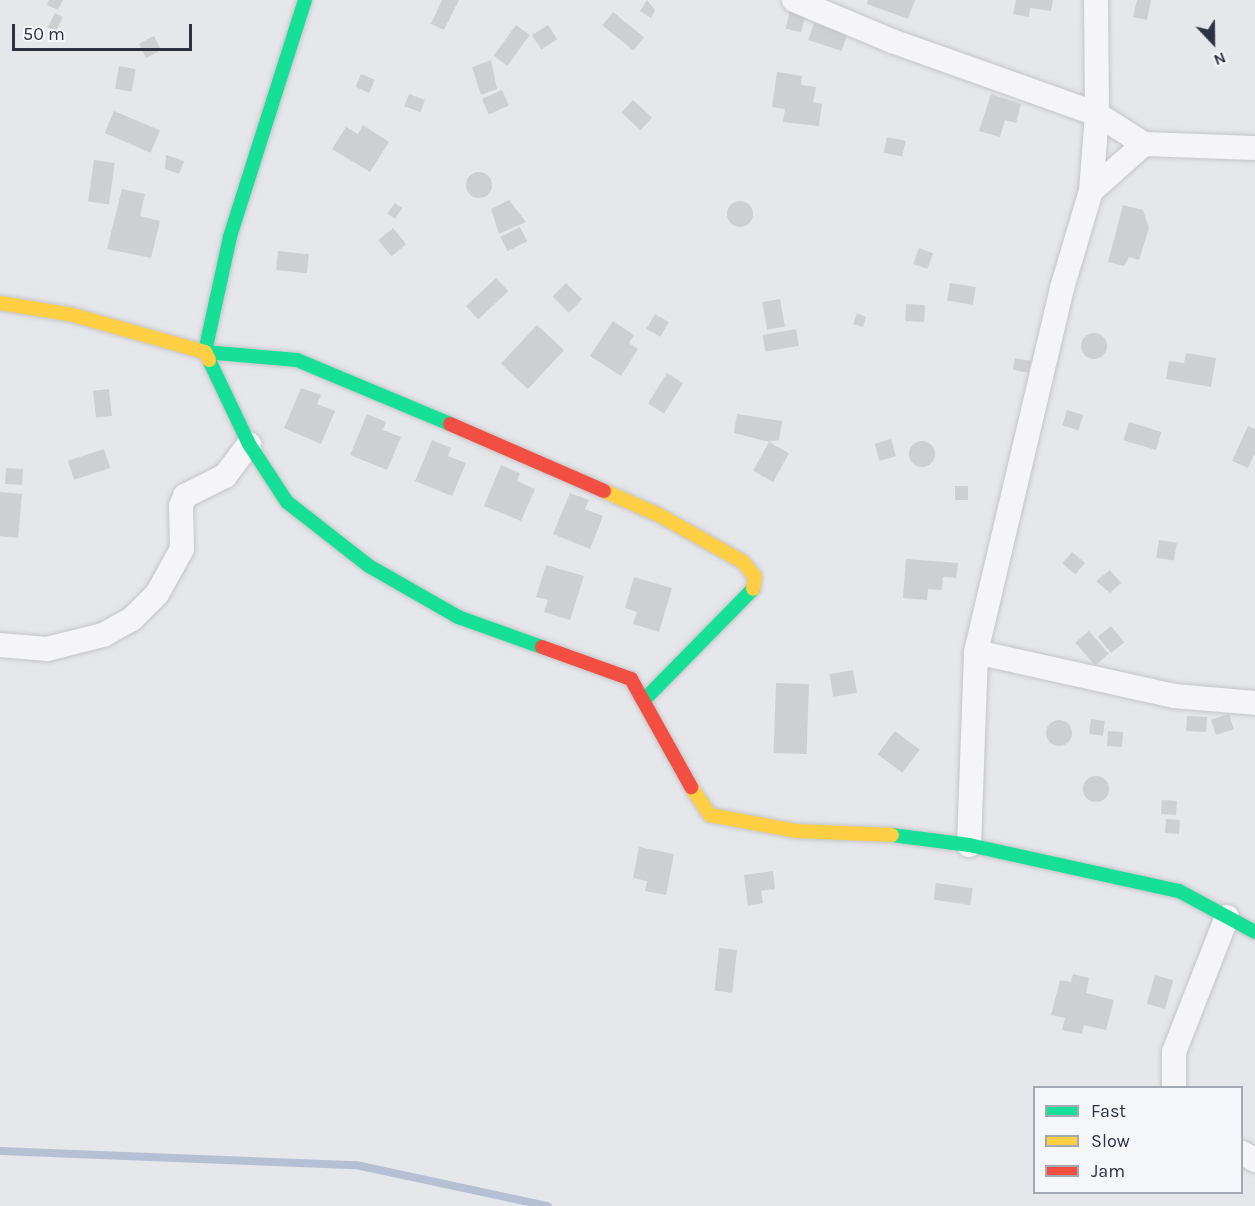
<!DOCTYPE html>
<style>
body{margin:0}
#map{position:relative;width:1255px;height:1206px;overflow:hidden;background:#e6e7ea;font-family:Karla,sans-serif}
div>[style]{position:absolute}
[style*='--x']{left:calc(var(--x)*1px);top:calc(var(--y)*1px);width:calc(var(--w)*1px);rotate:calc(var(--a)*1deg)}
.stream>*{height:8px;margin:-4px;padding:0 4px;transform-origin:4px;border-radius:4px;background:#b5c0d4}
.building>*{inset:0;background:#cecfd2;transform-origin:0 0}
.round{border-radius:50%}
.roads{filter:drop-shadow(0 0 2px #c4c5c8) drop-shadow(0 0 2px #c4c5c8)}
.street>*{height:24px;margin:-12px;padding:0 12px;transform-origin:12px;border-radius:12px;background:#f5f5f7}
.fast>*{height:14px;margin:-7px;padding:0 7px;transform-origin:7px;border-radius:7px;background:#16e098}
.slow>*{height:14px;margin:-7px;padding:0 7px;transform-origin:7px;border-radius:7px;background:#ffcf43}
.jam>*{height:14px;margin:-7px;padding:0 7px;transform-origin:7px;border-radius:7px;background:#f24e42}
span{translate:-50% -50%;white-space:nowrap;text-align:center;line-height:1.15;-webkit-text-stroke:6px #f4f6f9;paint-order:stroke}
.legend{position:absolute;left:1033px;top:1086px;width:210px;height:108px;box-sizing:border-box;background:#f4f6f9;border:2px solid #a4a8b1;margin:0;padding:8px 10px;list-style:none;font-size:18px;color:#2c3244}
.legend li{display:flex;align-items:center;gap:12px;height:30px}
.legend b{width:30px;border:2px solid #a4a8b1}
.north{position:absolute;left:1183px;top:12px;width:60px;height:60px;-webkit-text-stroke:4px #f4f6f9;paint-order:stroke;rotate:158deg;font-size:16px;font-weight:700;line-height:24px;text-align:center;color:#2c3244}
.north::after{content:'';display:block;margin:auto;width:21px;height:27px;background:#2c3244;clip-path:polygon(50% 0,100% 100%,50% 72%,0 100%)}
.scale{position:absolute;left:12px;top:24px;width:180px;height:27px;box-sizing:border-box;border:3px solid #2c3244;border-top:0;padding-left:8px;font-size:18px;line-height:21px;white-space:nowrap;color:#2c3244;-webkit-text-stroke:4px #f4f6f9;paint-order:stroke}
</style>
<div id="map">
<div class="stream">
<div style="--x:0;--y:1151;--w:356;--a:2.3"></div>
<div style="--x:356;--y:1165;--w:196;--a:12.1"></div>
</div>
<div class="building">
<div style="clip-path:polygon(49px 0,63px 0,58px 10px,47px 5px)"></div>
<div style="clip-path:polygon(442px 0,459px 0,444px 30px,431px 24px)"></div>
<div style="clip-path:polygon(647px 0,655px 10px,651px 18px,640px 11px)"></div>
<div style="clip-path:polygon(868px 0,915px 0,908px 19px,867px 4px)"></div>
<div style="clip-path:polygon(1016px 0,1053px 0,1051px 11px,1030px 8px,1029px 17px,1013px 14px)"></div>
<div style="clip-path:polygon(1137px 0,1151px 0,1147px 20px,1133px 17px)"></div>
<div style="left:790px;top:11px;width:16px;height:18px;rotate:14deg"></div>
<div style="left:613px;top:12px;width:40px;height:17px;rotate:39deg"></div>
<div style="left:55px;top:13px;width:9px;height:16px;rotate:27deg"></div>
<div style="left:814px;top:23px;width:35px;height:18px;rotate:18deg"></div>
<div style="left:516px;top:25px;width:17px;height:38px;rotate:36deg"></div>
<div style="left:548px;top:25px;width:17px;height:19px;rotate:57deg"></div>
<div style="left:154px;top:36px;width:16px;height:17px;rotate:63deg"></div>
<div style="clip-path:polygon(491px 60px,497px 89px,481px 95px,472px 67px)"></div>
<div style="left:119px;top:66px;width:17px;height:23px;rotate:10deg"></div>
<div style="clip-path:polygon(777px 72px,802px 76px,801px 85px,816px 87px,813px 102px,822px 104px,819px 126px,783px 122px,785px 109px,772px 107px)"></div>
<div style="left:361px;top:74px;width:15px;height:14px;rotate:23deg"></div>
<div style="left:502px;top:90px;width:17px;height:22px;rotate:66deg"></div>
<div style="left:409px;top:94px;width:17px;height:13px;rotate:21deg"></div>
<div style="clip-path:polygon(991px 94px,1021px 104px,1016px 123px,1005px 120px,1000px 137px,979px 131px)"></div>
<div style="left:633px;top:100px;width:26px;height:17px;rotate:43deg"></div>
<div style="left:114px;top:111px;width:50px;height:24px;rotate:23deg"></div>
<div style="clip-path:polygon(363px 125px,389px 142px,370px 172px,332px 149px,346px 127px,358px 134px)"></div>
<div style="left:887px;top:137px;width:19px;height:16px;rotate:12deg"></div>
<div style="clip-path:polygon(166px 155px,184px 161px,179px 174px,165px 169px)"></div>
<div style="left:94px;top:160px;width:21px;height:42px;rotate:8deg"></div>
<div class="round" style="left:466px;top:172px;width:26px;height:26px"></div>
<div style="clip-path:polygon(122px 189px,145px 194px,140px 216px,160px 221px,151px 258px,107px 249px)"></div>
<div style="clip-path:polygon(509px 200px,526px 222px,499px 234px,491px 209px)"></div>
<div class="round" style="left:727px;top:201px;width:26px;height:26px"></div>
<div style="left:395px;top:203px;width:9px;height:13px;rotate:36deg"></div>
<div style="clip-path:polygon(1123px 205px,1143px 210px,1149px 228px,1139px 260px,1129px 257px,1124px 266px,1108px 262px)"></div>
<div style="left:520px;top:227px;width:16px;height:22px;rotate:63deg"></div>
<div style="left:393px;top:228px;width:21px;height:19px;rotate:51deg"></div>
<div style="left:919px;top:248px;width:15px;height:17px;rotate:20deg"></div>
<div style="left:278px;top:251px;width:31px;height:19px;rotate:6deg"></div>
<div style="left:496px;top:278px;width:18px;height:41px;rotate:47deg"></div>
<div style="left:566px;top:283px;width:23px;height:19px;rotate:45deg"></div>
<div style="left:950px;top:283px;width:26px;height:18px;rotate:9deg"></div>
<div style="left:780px;top:299px;width:28px;height:18px;rotate:80deg"></div>
<div style="left:906px;top:304px;width:19px;height:17px;rotate:3deg"></div>
<div style="clip-path:polygon(857px 313px,866px 317px,863px 327px,853px 324px)"></div>
<div style="left:655px;top:314px;width:16px;height:17px;rotate:30deg"></div>
<div style="clip-path:polygon(613px 321px,634px 335px,629px 343px,638px 349px,621px 376px,590px 356px)"></div>
<div style="left:537px;top:325px;width:37px;height:53px;rotate:43deg"></div>
<div style="left:796px;top:329px;width:17px;height:34px;rotate:80deg"></div>
<div class="round" style="left:1081px;top:333px;width:26px;height:26px"></div>
<div style="clip-path:polygon(1186px 353px,1216px 358px,1211px 387px,1166px 379px,1169px 361px,1184px 363px)"></div>
<div style="left:1015px;top:358px;width:16px;height:12px;rotate:11deg"></div>
<div style="left:667px;top:373px;width:19px;height:36px;rotate:32deg"></div>
<div style="clip-path:polygon(301px 388px,321px 395px,317px 404px,335px 411px,321px 444px,284px 428px)"></div>
<div style="left:109px;top:389px;width:27px;height:16px;rotate:84deg"></div>
<div style="left:1067px;top:410px;width:17px;height:16px;rotate:17deg"></div>
<div style="clip-path:polygon(367px 414px,386px 422px,383px 430px,401px 437px,387px 470px,350px 455px)"></div>
<div style="clip-path:polygon(737px 414px,782px 421px,779px 440px,769px 442px,734px 433px)"></div>
<div style="left:1129px;top:422px;width:34px;height:19px;rotate:17deg"></div>
<div style="clip-path:polygon(1248px 426px,1255px 429px,1255px 453px,1248px 468px,1232px 461px)"></div>
<div style="left:891px;top:439px;width:18px;height:17px;rotate:74deg"></div>
<div style="clip-path:polygon(432px 440px,451px 448px,448px 456px,466px 463px,452px 496px,415px 481px)"></div>
<div class="round" style="left:909px;top:441px;width:26px;height:26px"></div>
<div style="left:769px;top:442px;width:23px;height:33px;rotate:29deg"></div>
<div style="left:104px;top:449px;width:20px;height:38px;rotate:72deg"></div>
<div style="clip-path:polygon(501px 465px,520px 473px,517px 481px,535px 489px,521px 521px,484px 506px)"></div>
<div style="left:6px;top:468px;width:17px;height:16px;rotate:3deg"></div>
<div style="left:955px;top:486px;width:13px;height:14px"></div>
<div style="left:0;top:492px;width:22px;height:44px;rotate:5deg"></div>
<div style="clip-path:polygon(570px 493px,589px 500px,585px 509px,603px 516px,590px 549px,553px 534px)"></div>
<div style="left:1159px;top:540px;width:18px;height:18px;rotate:9deg"></div>
<div style="left:1072px;top:552px;width:17px;height:15px;rotate:40deg"></div>
<div style="clip-path:polygon(906px 559px,958px 563px,956px 578px,943px 577px,942px 590px,928px 589px,927px 600px,903px 598px)"></div>
<div style="clip-path:polygon(546px 565px,584px 576px,570px 620px,544px 612px,548px 600px,536px 597px)"></div>
<div style="clip-path:polygon(1110px 570px,1121px 583px,1110px 593px,1096px 581px)"></div>
<div style="clip-path:polygon(634px 577px,672px 588px,659px 632px,633px 624px,637px 612px,625px 608px)"></div>
<div style="left:1111px;top:626px;width:21px;height:17px;rotate:51deg"></div>
<div style="left:1089px;top:631px;width:30px;height:18px;rotate:49deg"></div>
<div style="left:853px;top:670px;width:23px;height:24px;rotate:80deg"></div>
<div style="left:776px;top:683px;width:33px;height:70px;rotate:2deg"></div>
<div style="left:1229px;top:714px;width:16px;height:19px;rotate:72deg"></div>
<div style="left:1187px;top:716px;width:20px;height:15px;rotate:3deg"></div>
<div style="left:1091px;top:719px;width:14px;height:15px;rotate:8deg"></div>
<div class="round" style="left:1046px;top:720px;width:26px;height:26px"></div>
<div style="left:895px;top:731px;width:31px;height:29px;rotate:37deg"></div>
<div style="left:1108px;top:731px;width:15px;height:15px;rotate:4deg"></div>
<div class="round" style="left:1083px;top:776px;width:26px;height:26px"></div>
<div style="left:1162px;top:800px;width:15px;height:14px;rotate:4deg"></div>
<div style="left:1166px;top:819px;width:14px;height:14px;rotate:4deg"></div>
<div style="clip-path:polygon(639px 847px,674px 854px,666px 895px,645px 891px,647px 881px,633px 878px)"></div>
<div style="clip-path:polygon(773px 871px,775px 889px,761px 891px,763px 903px,748px 906px,744px 875px)"></div>
<div style="left:936px;top:883px;width:37px;height:17px;rotate:8deg"></div>
<div style="left:719px;top:948px;width:18px;height:43px;rotate:6deg"></div>
<div style="clip-path:polygon(1073px 974px,1089px 978px,1086px 993px,1114px 1000px,1106px 1030px,1084px 1025px,1082px 1034px,1062px 1030px,1065px 1018px,1051px 1015px,1060px 980px,1071px 982px)"></div>
<div style="left:1155px;top:975px;width:19px;height:30px;rotate:16deg"></div>
</div>
<div class="roads">
<div class="street">
<div style="--x:794;--y:0;--w:106;--a:22.7"></div>
<div style="--x:892;--y:41;--w:218;--a:19.6"></div>
<div style="--x:1097;--y:114;--w:56;--a:32.6"></div>
<div style="--x:1091;--y:191;--w:71;--a:-41.6"></div>
<div style="--x:1144;--y:144;--w:111;--a:2.1"></div>
<div style="--x:0;--y:645;--w:47;--a:4.9"></div>
<div style="--x:47;--y:649;--w:58;--a:-14"></div>
<div style="--x:103;--y:635;--w:33;--a:-29"></div>
<div style="--x:132;--y:619;--w:35;--a:-45"></div>
<div style="--x:157;--y:594;--w:51;--a:-60.9"></div>
<div style="--x:182;--y:549;--w:43;--a:-91.3"></div>
<div style="--x:181;--y:506;--w:11;--a:-68"></div>
<div style="--x:185;--y:496;--w:45;--a:-26.6"></div>
<div style="--x:225;--y:476;--w:40;--a:-53"></div>
<div style="--x:976;--y:652;--w:203;--a:12.5"></div>
<div style="--x:1174;--y:696;--w:81;--a:4.9"></div>
<div style="--x:969;--y:845;--w:193;--a:-87.9"></div>
<div style="--x:976;--y:652;--w:374;--a:-76.7"></div>
<div style="--x:1062;--y:288;--w:101;--a:-73.4"></div>
<div style="--x:1091;--y:191;--w:77;--a:-85.5"></div>
<div style="--x:1097;--y:114;--w:114;--a:-90.5"></div>
<div style="--x:1174;--y:1088;--w:36;--a:-90"></div>
<div style="--x:1174;--y:1052;--w:145;--a:-68.6"></div>
<div style="--x:1242;--y:1153;--w:15;--a:28"></div>
</div>
<div class="fast">
<div style="--x:305;--y:0;--w:249;--a:107.6"></div>
<div style="--x:230;--y:237;--w:118;--a:102.3"></div>
<div style="--x:205;--y:352;--w:92;--a:5"></div>
<div style="--x:297;--y:360;--w:166;--a:22.7"></div>
<div style="--x:209;--y:360;--w:93;--a:64.5"></div>
<div style="--x:249;--y:444;--w:69;--a:56.8"></div>
<div style="--x:287;--y:502;--w:104;--a:38"></div>
<div style="--x:369;--y:566;--w:103;--a:29.8"></div>
<div style="--x:458;--y:617;--w:89;--a:19.7"></div>
<div style="--x:645;--y:699;--w:154;--a:-45.5"></div>
<div style="--x:892;--y:835;--w:78;--a:7.4"></div>
<div style="--x:969;--y:845;--w:215;--a:12.4"></div>
<div style="--x:1179;--y:891;--w:86;--a:28.3"></div>
</div>
<div class="slow">
<div style="--x:0;--y:303;--w:74;--a:9.3"></div>
<div style="--x:73;--y:315;--w:137;--a:15.7"></div>
<div style="--x:205;--y:352;--w:9;--a:63"></div>
<div style="--x:604;--y:491;--w:60;--a:23.6"></div>
<div style="--x:659;--y:515;--w:96;--a:29.2"></div>
<div style="--x:743;--y:562;--w:19;--a:51"></div>
<div style="--x:755;--y:577;--w:12;--a:99"></div>
<div style="--x:691;--y:787;--w:34;--a:56"></div>
<div style="--x:710;--y:815;--w:87;--a:10.5"></div>
<div style="--x:796;--y:831;--w:96;--a:2.4"></div>
</div>
<div class="jam">
<div style="--x:450;--y:424;--w:168;--a:23.5"></div>
<div style="--x:542;--y:647;--w:95;--a:19.8"></div>
<div style="--x:631;--y:679;--w:124;--a:60.9"></div>
</div>
</div>
<ul class="legend">
<li><b style="height:8px;background:#16e098"></b>Fast</li>
<li><b style="height:8px;background:#ffcf43"></b>Slow</li>
<li><b style="height:8px;background:#f24e42"></b>Jam</li>
</ul>
<div class="north">N</div>
<div class="scale">50 m</div>
</div>
